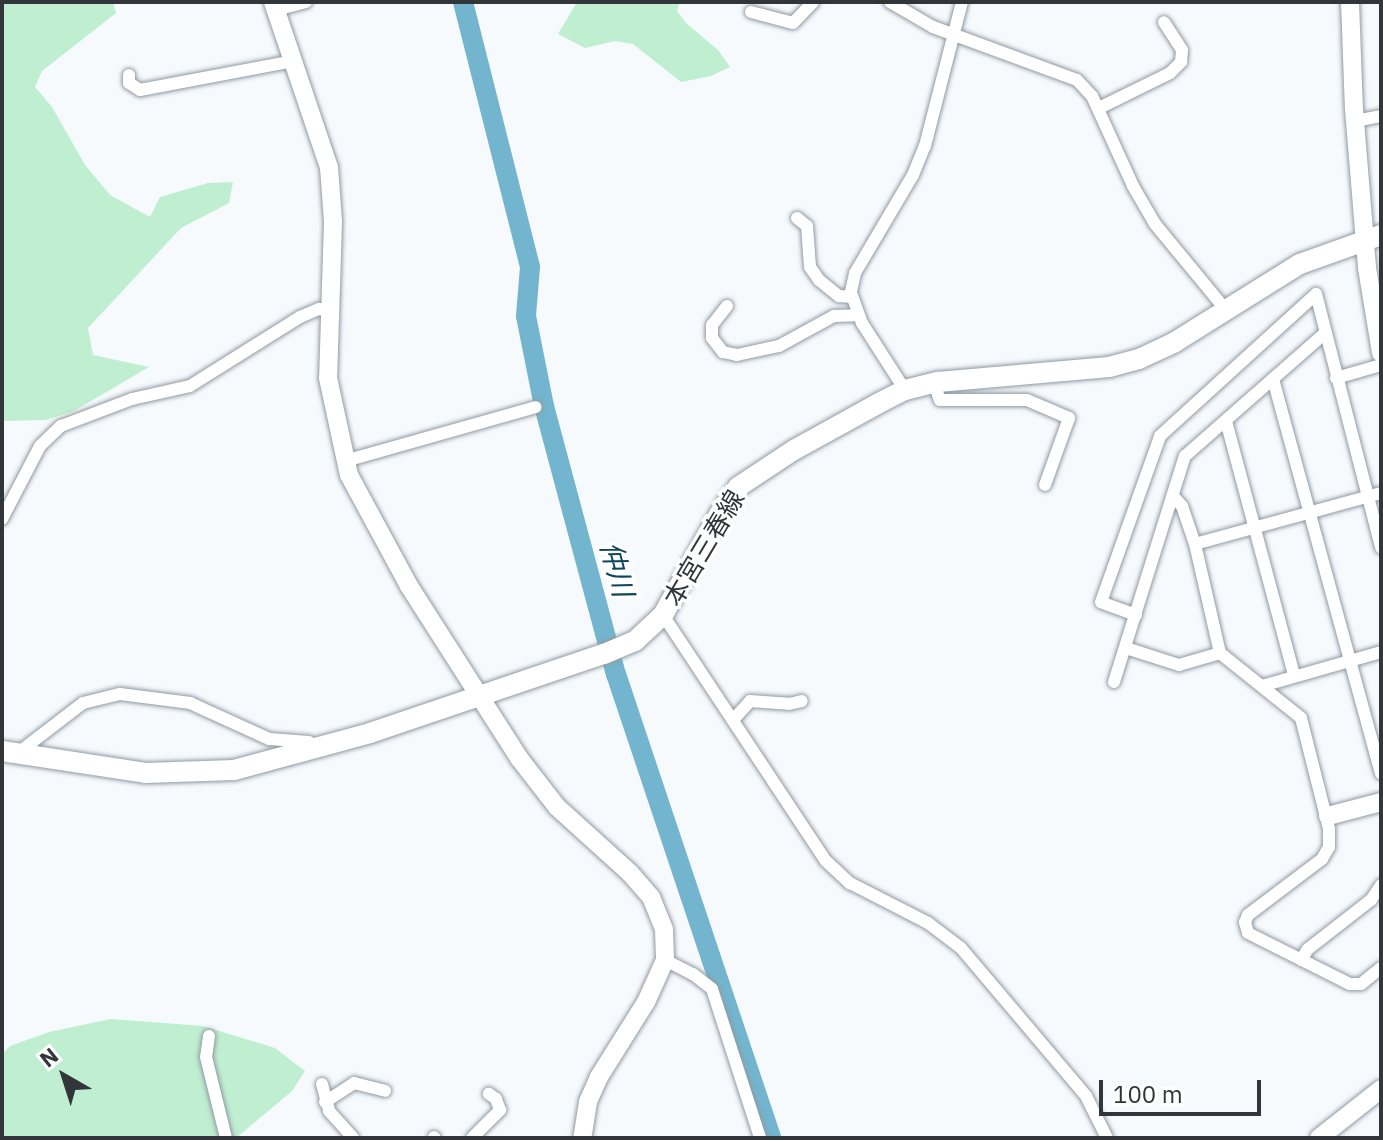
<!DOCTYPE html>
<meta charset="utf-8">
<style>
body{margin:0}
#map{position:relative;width:1383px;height:1140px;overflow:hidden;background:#f6fafd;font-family:"IBM Plex Sans","Noto Sans JP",sans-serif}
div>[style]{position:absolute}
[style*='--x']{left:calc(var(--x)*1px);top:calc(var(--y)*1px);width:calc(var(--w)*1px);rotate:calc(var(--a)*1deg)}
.green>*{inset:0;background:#bfeed0}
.river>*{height:20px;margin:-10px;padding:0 10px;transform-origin:10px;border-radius:10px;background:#73b5ce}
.roads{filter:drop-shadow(0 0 2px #909aa2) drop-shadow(0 0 2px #909aa2)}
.street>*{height:12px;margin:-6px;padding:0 6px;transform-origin:6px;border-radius:6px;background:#fff}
.secondary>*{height:18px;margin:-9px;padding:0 9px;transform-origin:9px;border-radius:9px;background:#fff}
.primary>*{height:20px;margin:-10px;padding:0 10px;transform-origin:10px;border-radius:10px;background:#fff}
span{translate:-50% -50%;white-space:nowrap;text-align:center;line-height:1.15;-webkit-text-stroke:7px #fff;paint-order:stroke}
.street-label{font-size:26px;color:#32363a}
.water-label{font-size:28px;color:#0d4759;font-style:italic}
.frame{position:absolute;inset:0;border:4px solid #32363a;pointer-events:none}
.north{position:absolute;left:24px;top:1036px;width:80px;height:80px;-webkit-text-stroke:6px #fff;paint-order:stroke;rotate:321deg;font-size:22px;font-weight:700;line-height:32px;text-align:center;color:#32363a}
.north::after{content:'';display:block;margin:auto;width:28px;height:36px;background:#32363a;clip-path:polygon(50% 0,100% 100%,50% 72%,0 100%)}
.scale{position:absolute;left:1099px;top:1080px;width:162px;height:36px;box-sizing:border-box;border:4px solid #32363a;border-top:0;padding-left:10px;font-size:24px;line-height:28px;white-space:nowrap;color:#32363a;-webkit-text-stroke:6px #fff;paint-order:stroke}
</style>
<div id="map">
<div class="green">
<div style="clip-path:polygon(2px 2px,113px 2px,116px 13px,42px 71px,35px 87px,52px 107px,85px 165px,110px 195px,150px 217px,160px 197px,208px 183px,233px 182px,229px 203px,181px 228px,88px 328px,93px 355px,149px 367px,74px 411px,46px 420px,2px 421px)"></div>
<div style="clip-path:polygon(577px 2px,680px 2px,677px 11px,687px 24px,718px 50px,730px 67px,711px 76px,681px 82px,633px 44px,615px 41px,585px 48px,558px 34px)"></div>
<div style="clip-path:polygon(111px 1019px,203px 1026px,275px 1048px,305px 1071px,292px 1091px,236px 1138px,2px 1138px,2px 1054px,10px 1046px,49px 1032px)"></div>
</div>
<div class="river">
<div style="--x:463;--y:2;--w:273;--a:75.8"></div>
<div style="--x:530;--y:267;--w:49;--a:94.7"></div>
<div style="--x:526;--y:316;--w:92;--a:78.7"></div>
<div style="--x:544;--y:406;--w:278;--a:75"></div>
<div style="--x:616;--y:674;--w:489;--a:71.5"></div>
</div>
<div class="roads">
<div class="street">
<div style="--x:890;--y:2;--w:50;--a:30.2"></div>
<div style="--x:933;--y:27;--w:153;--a:20.2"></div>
<div style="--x:1077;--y:80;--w:22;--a:47"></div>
<div style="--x:1092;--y:96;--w:99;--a:65.5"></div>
<div style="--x:1133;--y:186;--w:44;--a:59.9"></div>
<div style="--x:1155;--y:224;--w:110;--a:50.5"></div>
<div style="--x:276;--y:10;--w:31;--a:-15"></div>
<div style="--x:751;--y:12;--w:43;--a:14.7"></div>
<div style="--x:793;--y:23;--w:29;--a:-46"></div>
<div style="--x:129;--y:75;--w:8;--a:90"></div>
<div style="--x:129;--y:83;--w:13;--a:32"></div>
<div style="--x:140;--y:90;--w:157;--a:-10.7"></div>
<div style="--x:1099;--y:108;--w:79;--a:-26.2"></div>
<div style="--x:1170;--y:73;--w:16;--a:-45"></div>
<div style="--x:1181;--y:62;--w:12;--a:-85"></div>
<div style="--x:1182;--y:50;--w:33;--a:-123"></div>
<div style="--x:1355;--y:121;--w:26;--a:-11"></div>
<div style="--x:797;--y:218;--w:13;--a:39"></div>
<div style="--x:807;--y:226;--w:41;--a:85.8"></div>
<div style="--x:810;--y:267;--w:16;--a:55"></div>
<div style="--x:819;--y:280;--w:26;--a:39"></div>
<div style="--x:839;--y:296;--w:13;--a:4"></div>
<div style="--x:727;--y:306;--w:24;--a:128"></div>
<div style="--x:712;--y:325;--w:13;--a:90"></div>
<div style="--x:712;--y:338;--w:18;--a:52"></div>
<div style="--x:723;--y:352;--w:14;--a:12"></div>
<div style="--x:737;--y:355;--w:43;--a:-12.1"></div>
<div style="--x:779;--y:346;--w:63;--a:-28.6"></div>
<div style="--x:834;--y:316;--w:24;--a:-2"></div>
<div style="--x:1336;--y:378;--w:47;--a:-16.1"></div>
<div style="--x:1273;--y:379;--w:409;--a:74.7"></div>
<div style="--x:934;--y:383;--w:18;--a:71"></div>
<div style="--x:940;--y:400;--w:87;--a:0"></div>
<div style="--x:1027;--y:400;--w:46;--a:23.2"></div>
<div style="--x:1069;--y:418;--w:71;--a:109.7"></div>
<div style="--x:905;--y:390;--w:80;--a:-122.7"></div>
<div style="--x:862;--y:323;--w:33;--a:-110"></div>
<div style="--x:851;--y:292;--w:19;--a:-78"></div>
<div style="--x:855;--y:273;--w:114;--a:-59.4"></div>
<div style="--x:913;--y:175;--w:31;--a:-68"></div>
<div style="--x:925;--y:146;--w:149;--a:-75.6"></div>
<div style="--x:1226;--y:421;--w:263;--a:75"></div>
<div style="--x:345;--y:461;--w:198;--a:-15.8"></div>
<div style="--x:1381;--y:493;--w:193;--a:164.7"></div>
<div style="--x:1195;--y:544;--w:112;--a:77.1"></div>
<div style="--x:1220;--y:653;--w:104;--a:38.7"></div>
<div style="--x:1301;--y:718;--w:114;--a:75.8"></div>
<div style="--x:1329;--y:829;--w:18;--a:90"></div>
<div style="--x:1329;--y:847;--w:14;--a:120"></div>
<div style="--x:1322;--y:859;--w:93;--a:142.9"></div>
<div style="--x:1248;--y:915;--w:8;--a:113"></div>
<div style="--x:1245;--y:922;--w:11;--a:75"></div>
<div style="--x:1248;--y:933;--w:114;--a:26.6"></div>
<div style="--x:1350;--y:984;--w:11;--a:0"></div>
<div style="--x:1361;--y:984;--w:26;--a:-39"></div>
<div style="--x:1173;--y:496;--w:13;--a:48"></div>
<div style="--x:1182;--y:506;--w:40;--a:71.1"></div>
<div style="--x:2;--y:519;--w:82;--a:-62.5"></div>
<div style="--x:40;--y:446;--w:29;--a:-44"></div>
<div style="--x:61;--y:426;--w:76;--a:-20.8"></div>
<div style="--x:132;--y:399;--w:59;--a:-12.6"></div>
<div style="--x:190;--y:386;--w:130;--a:-32.1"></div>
<div style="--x:300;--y:317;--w:21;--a:-23"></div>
<div style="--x:319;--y:309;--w:9;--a:13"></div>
<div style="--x:663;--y:615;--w:295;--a:56.5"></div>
<div style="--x:826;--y:861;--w:33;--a:43"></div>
<div style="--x:850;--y:883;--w:88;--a:27.1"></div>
<div style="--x:928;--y:923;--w:41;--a:37.1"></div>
<div style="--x:961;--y:948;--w:194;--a:49.8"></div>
<div style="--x:1086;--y:1096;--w:47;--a:63.4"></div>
<div style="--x:1136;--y:615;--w:37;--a:-160"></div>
<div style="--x:1101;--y:602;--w:176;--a:-70.4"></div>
<div style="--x:1160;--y:436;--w:211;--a:-42.3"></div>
<div style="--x:1316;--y:294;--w:262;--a:75.6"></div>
<div style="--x:1126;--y:648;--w:56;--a:17.8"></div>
<div style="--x:1179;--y:665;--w:43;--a:-16.3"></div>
<div style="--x:1114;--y:682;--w:237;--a:-72.6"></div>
<div style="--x:1185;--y:456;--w:185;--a:-41.3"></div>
<div style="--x:1262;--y:686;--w:124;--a:-15.9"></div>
<div style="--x:733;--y:720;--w:25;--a:-48"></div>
<div style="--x:750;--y:701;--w:39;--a:4"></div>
<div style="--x:789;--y:704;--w:13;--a:-13"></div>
<div style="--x:18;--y:753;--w:82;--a:-37.6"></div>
<div style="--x:83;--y:703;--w:38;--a:-14"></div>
<div style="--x:120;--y:694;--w:71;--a:7.3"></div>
<div style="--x:190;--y:703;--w:87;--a:24.5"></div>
<div style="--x:269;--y:739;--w:40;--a:4.3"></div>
<div style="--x:665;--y:960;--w:31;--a:27"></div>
<div style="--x:693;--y:974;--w:24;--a:38"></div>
<div style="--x:712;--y:989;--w:157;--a:72.1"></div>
<div style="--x:1301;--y:960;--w:13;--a:-58"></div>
<div style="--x:1308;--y:949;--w:80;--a:-37.9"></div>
<div style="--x:1371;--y:900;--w:18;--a:-56"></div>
<div style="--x:209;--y:1036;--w:21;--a:98"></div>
<div style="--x:206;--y:1057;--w:83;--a:76.1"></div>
<div style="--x:322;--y:1084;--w:28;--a:75"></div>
<div style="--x:329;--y:1111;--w:36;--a:48"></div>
<div style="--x:325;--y:1102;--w:35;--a:-33"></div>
<div style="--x:354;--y:1083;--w:32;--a:14"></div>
<div style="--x:434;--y:1137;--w:1;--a:45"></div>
<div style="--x:472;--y:1138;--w:40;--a:-45"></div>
<div style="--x:500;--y:1110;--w:12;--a:-110"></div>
<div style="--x:496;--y:1099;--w:9;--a:-144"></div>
</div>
<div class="secondary">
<div style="--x:273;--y:2;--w:174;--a:71.3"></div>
<div style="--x:329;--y:167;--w:55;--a:85.8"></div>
<div style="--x:333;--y:222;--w:156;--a:91.8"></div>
<div style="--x:328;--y:378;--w:99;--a:77.8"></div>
<div style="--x:349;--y:475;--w:126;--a:61.6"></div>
<div style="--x:409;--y:586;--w:204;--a:57.4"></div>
<div style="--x:519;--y:758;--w:62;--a:52.2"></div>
<div style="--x:557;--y:807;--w:98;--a:42.1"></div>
<div style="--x:630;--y:873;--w:32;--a:49"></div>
<div style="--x:651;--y:897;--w:35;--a:68"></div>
<div style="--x:664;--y:930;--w:30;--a:88"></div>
<div style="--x:665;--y:960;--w:46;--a:114.3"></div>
<div style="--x:646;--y:1002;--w:89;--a:122.1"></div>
<div style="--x:599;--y:1077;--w:27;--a:114"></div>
<div style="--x:588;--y:1102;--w:36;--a:99"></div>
<div style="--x:1350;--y:2;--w:107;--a:87.9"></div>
<div style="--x:1354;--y:109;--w:160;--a:85.3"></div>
<div style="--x:1367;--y:268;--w:86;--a:80.6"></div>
<div style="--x:1328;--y:816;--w:55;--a:-14.8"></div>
<div style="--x:1319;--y:1138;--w:79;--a:-38.3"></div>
</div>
<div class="primary">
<div style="--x:2;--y:751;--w:145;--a:8.7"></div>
<div style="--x:145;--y:773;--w:89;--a:-1.9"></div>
<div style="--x:234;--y:770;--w:141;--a:-15.2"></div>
<div style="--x:370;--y:733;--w:247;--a:-18.7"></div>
<div style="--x:604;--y:654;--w:34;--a:-23"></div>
<div style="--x:635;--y:641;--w:38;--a:-43"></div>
<div style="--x:663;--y:615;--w:117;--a:-60.8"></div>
<div style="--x:720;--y:513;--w:32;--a:-55"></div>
<div style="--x:738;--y:487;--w:67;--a:-33.5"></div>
<div style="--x:794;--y:450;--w:97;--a:-28.9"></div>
<div style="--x:879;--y:403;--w:29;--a:-27"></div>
<div style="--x:905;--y:390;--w:34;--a:-14"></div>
<div style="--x:938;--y:382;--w:172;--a:-5"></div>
<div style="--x:1109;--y:367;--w:31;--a:-15"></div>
<div style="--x:1139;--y:359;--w:40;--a:-25"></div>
<div style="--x:1175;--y:342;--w:147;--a:-32"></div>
<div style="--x:1300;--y:264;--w:86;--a:-19.7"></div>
</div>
</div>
<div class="street-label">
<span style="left:704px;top:548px;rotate:-59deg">本宮三春線</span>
</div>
<div class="water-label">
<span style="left:617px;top:569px;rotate:75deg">仲川</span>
</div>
<div class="frame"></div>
<div class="north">N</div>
<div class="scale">100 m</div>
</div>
